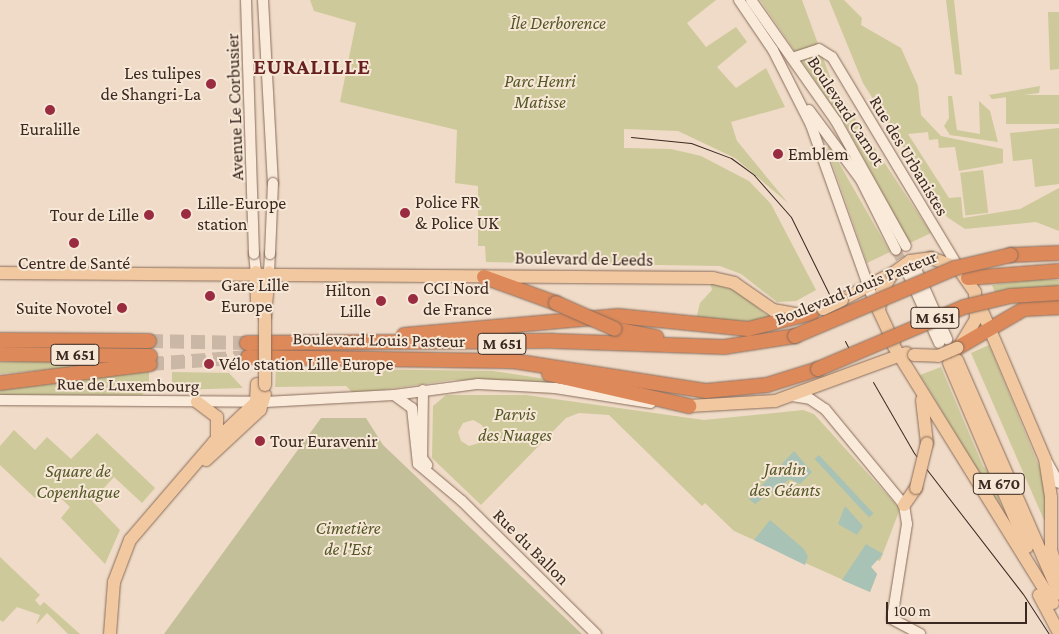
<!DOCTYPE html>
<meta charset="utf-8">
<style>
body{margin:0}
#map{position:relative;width:1059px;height:634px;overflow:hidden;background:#efdbc7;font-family:"Crimson Pro",serif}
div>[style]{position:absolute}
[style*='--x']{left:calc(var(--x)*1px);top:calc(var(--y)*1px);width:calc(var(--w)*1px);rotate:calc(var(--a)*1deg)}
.green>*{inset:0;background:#cdc99a;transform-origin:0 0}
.cemetery>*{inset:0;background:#c2bf99}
.water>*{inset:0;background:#a8c2b6;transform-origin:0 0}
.minor-tunnel>*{height:10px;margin-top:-5px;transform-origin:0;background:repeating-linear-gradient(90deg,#cbb7a6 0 10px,transparent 0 15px)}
.highway-tunnel>*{height:14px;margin-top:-7px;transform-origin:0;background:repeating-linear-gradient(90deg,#cbb7a6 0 14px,transparent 0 21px)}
.roads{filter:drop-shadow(0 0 1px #8a6c5c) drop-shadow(0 0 1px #8a6c5c)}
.minor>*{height:10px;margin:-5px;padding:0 5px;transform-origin:5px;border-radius:5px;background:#f9eada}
.major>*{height:12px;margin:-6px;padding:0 6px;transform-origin:6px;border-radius:6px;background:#f1c89f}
.highway>*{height:14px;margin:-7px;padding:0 7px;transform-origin:7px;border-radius:7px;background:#dd8959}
.tram>*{height:1px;margin:-0.5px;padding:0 0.5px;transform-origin:0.5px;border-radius:0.5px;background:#3b2820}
.bridges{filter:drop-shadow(0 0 1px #8a6c5c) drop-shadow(0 0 1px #8a6c5c)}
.minor-bridge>*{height:10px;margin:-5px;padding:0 5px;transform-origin:5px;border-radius:5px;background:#f9eada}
.major-bridge>*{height:12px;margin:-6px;padding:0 6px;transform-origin:6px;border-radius:6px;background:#f1c89f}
.highway-bridge>*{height:14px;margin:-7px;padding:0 7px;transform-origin:7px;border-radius:7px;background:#dd8959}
.dots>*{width:14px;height:14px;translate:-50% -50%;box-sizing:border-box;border:2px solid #f6e7d6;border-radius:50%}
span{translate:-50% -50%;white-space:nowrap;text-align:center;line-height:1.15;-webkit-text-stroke:4px #f6e7d6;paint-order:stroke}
.shield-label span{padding:1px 4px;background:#f6e7d6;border:1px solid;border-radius:4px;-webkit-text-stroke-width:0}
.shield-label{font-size:16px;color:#3b2820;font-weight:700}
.park-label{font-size:18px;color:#545726;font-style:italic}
.poi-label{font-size:18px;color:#3b2820}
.right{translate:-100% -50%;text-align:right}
.left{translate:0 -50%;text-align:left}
.street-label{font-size:18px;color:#3b2820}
.district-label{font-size:22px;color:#67201f;font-weight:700;letter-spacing:1px}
.scale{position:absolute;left:886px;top:602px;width:141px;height:22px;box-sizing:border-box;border:2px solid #3b2820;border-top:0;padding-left:6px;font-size:15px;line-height:18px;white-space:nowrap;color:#3b2820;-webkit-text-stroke:4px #f6e7d6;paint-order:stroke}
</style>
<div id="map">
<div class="green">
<div style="clip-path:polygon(310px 0,716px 0,687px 23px,706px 47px,736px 27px,747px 42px,717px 67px,736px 88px,766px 68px,785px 107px,731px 122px,737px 141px,788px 203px,735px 158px,678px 131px,624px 129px,624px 148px,671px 149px,701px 156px,749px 181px,771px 204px,816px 290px,796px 301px,777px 302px,741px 274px,720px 266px,486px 262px,485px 246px,478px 246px,478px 186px,455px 183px,457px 130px,340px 102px,356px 23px,314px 11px)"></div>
<div style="clip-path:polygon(760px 0,802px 0,833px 85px,931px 233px,910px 243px,846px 126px)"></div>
<div style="clip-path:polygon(829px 0,844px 0,862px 18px,861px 25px,901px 48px,918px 86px,921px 115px,941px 136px,1003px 149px,1003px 163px,959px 171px,955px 147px,939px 148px,938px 139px,929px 140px,928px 132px,908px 134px,949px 198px,961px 197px,963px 218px,1020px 209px,1059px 188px,1059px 231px,1036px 222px,965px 229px,947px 217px,863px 83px)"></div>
<div style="clip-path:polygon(946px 0,954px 0,962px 75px,955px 74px)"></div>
<div style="clip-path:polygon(1048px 12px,1059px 12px,1059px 69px,1050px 70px)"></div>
<div style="clip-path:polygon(1040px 86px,1039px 93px,992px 99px,989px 95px)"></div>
<div style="left:1059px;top:95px;width:29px;height:53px;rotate:90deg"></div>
<div style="clip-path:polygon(948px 96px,952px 96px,957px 130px,980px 134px,979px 101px,990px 111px,998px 142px,950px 135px,944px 126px,949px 118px)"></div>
<div style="clip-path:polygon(1059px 128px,1059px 184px,1035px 187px,1032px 159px,1013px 161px,1010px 133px)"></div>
<div style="clip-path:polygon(828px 144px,890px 252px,867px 263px,828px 151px)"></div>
<div style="left:983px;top:170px;width:43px;height:23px;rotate:83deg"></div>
<div style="clip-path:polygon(1040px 279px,1059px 280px,1059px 287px,995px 293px,992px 285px)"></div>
<div style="clip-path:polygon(710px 283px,737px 291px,768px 316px,779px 319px,760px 322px,696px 319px,700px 303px,712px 290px)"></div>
<div style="clip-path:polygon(989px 345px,1041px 471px,1048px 517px,1044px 520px,971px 353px)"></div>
<div style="clip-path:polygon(41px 361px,140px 361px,0 374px,0 362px)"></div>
<div style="clip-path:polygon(941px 367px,983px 466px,993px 477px,1002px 510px,920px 375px)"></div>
<div style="clip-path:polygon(149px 368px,149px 387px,142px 395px,0 396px,0 386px)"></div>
<div style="clip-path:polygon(276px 368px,493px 371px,592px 386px,453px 380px,354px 394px,346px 386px,275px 387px)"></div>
<div style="clip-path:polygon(172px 372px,229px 373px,243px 388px,172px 390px)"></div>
<div style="clip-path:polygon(evenodd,446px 395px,526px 395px,704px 420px,803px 410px,814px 414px,900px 509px,880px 561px,874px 559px,871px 567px,877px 574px,870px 592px,734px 531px,705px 503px,702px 506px,609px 415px,579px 413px,566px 418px,481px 505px,432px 458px,433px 406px,446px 395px,473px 420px,482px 425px,484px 435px,479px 443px,469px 446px,461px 441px,458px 432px,463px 423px,473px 420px)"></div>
<div style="clip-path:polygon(14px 430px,35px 450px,47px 437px,71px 459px,97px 433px,155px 488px,142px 503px,114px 477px,92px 501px,120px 530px,105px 564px,61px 518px,70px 507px,47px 485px,35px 498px,0 465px,0 446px)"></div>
<div style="clip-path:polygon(0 557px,40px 595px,35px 600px,40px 606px,44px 602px,80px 634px,68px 634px,47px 613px,36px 625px,40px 615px,17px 607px,3px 622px,0 620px)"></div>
</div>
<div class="cemetery">
<div style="clip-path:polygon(321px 418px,366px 418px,383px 445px,582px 634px,164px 634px)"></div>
</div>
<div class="water">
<div style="clip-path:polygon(794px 451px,812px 472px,800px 484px,790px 479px,755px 504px,749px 499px)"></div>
<div style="left:819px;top:455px;width:80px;height:6px;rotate:47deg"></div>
<div style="clip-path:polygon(845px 506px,863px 526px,857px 535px,838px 524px)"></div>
<div style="clip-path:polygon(770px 520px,804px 549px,808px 557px,805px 565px,754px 540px)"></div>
<div style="clip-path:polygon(866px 544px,883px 554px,871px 567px,877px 574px,870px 592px,842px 580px)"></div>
</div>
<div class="minor-tunnel">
<div style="--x:896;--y:250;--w:25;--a:63"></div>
</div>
<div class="highway-tunnel">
<div style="--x:149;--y:341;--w:98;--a:1.2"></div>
<div style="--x:150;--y:364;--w:98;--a:-4.1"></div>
</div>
<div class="roads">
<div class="minor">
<div style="--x:263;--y:0;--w:183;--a:86.9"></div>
<div style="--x:739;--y:0;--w:60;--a:55.8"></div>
<div style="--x:773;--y:50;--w:84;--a:63.1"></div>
<div style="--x:811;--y:125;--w:194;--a:70.4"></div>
<div style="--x:751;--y:0;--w:148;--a:54.9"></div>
<div style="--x:836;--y:121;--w:143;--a:60.8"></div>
<div style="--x:792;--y:58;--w:28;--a:-18"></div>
<div style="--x:819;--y:49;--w:15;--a:32"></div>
<div style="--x:832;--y:57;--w:249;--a:59"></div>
<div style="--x:809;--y:110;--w:87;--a:53.4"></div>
<div style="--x:861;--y:180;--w:78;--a:63.4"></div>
<div style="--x:254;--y:254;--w:18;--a:84"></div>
<div style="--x:916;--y:269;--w:77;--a:66.1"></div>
<div style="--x:269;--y:272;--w:18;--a:-87"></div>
<div style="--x:908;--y:274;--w:76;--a:65.8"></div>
<div style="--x:423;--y:390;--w:68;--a:90.8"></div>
<div style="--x:422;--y:458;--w:9;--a:54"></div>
<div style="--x:394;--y:395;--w:22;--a:36"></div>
<div style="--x:412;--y:408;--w:56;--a:83.9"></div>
<div style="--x:418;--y:464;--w:57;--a:40.1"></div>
<div style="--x:462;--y:501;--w:189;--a:44.8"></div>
<div style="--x:792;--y:396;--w:18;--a:9"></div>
<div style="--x:810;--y:399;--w:18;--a:34"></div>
<div style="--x:825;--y:409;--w:124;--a:50.5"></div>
<div style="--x:904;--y:505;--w:19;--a:81"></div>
<div style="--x:907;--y:524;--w:96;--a:99"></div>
<div style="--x:892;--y:619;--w:32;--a:28"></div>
<div style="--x:0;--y:400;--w:265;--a:0.4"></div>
<div style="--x:265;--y:402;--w:129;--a:-3.1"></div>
<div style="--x:394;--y:395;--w:85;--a:-7.5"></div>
<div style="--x:478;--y:384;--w:77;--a:3"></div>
<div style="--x:555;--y:388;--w:97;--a:8.9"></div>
<div style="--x:1046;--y:460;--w:26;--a:61"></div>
</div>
<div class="major">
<div style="--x:931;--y:258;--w:29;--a:20"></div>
<div style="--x:958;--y:268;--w:29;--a:55"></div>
<div style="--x:975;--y:292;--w:27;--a:88"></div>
<div style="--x:976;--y:319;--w:29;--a:121"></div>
<div style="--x:256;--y:272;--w:35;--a:88"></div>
<div style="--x:0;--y:273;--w:713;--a:0.4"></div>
<div style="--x:713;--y:278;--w:22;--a:13"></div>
<div style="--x:734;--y:283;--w:47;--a:34.7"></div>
<div style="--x:773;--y:310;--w:27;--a:10"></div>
<div style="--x:892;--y:274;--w:22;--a:120"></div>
<div style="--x:881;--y:293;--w:18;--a:96"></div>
<div style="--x:879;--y:311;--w:35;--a:65"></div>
<div style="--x:977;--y:299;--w:174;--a:67"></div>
<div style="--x:1045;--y:459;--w:39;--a:81"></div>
<div style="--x:1051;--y:498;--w:52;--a:90"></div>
<div style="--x:1051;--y:550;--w:28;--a:73"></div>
<div style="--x:842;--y:300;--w:51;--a:-28.1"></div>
<div style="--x:265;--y:316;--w:44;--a:-84.8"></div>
<div style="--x:888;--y:337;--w:313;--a:58.2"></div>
<div style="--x:957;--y:360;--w:255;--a:66.4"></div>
<div style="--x:949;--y:363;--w:200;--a:67"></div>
<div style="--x:922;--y:400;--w:43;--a:83.4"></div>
<div style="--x:197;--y:402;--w:25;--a:37"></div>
<div style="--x:217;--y:417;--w:23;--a:90"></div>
<div style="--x:689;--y:406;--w:86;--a:-3.3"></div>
<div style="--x:775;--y:401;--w:140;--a:-20.1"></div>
<div style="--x:206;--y:460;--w:74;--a:-42.8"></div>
<div style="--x:260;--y:410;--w:16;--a:-72"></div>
<div style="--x:904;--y:505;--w:21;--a:-55"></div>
<div style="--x:1039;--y:595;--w:43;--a:62.2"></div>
<div style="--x:110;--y:634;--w:52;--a:-85.6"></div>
<div style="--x:114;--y:582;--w:45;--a:-69.1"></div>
<div style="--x:130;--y:540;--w:129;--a:-49.4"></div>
<div style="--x:214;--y:442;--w:58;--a:-43.6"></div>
<div style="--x:256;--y:402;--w:18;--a:-87"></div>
</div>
<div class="highway">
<div style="--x:1011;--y:255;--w:48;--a:-2.4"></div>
<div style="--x:484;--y:277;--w:77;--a:19.9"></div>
<div style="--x:968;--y:278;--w:91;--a:-4.4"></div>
<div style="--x:615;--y:329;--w:42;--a:11"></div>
<div style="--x:404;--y:335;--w:215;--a:-5.1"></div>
<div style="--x:618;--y:316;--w:131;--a:5.7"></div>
<div style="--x:748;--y:329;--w:66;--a:-14"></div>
<div style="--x:0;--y:340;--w:149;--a:0.4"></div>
<div style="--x:247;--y:343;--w:307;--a:-0.4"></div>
<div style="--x:554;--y:341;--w:170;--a:2"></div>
<div style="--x:724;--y:347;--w:72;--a:-8.8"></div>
<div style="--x:957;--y:348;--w:78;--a:-30.2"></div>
<div style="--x:1024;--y:309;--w:35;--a:-3"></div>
<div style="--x:0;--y:354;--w:150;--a:0.8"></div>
<div style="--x:248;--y:357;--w:265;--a:0.9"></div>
<div style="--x:513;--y:361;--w:195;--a:8.8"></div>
<div style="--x:706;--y:391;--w:61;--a:-5.6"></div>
<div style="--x:767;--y:385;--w:53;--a:-17.4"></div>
<div style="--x:549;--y:374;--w:144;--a:12.9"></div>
<div style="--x:0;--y:383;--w:151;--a:-7.2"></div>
</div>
</div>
<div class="tram">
<div style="--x:631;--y:137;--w:60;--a:5.7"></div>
<div style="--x:691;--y:143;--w:43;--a:20.6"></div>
<div style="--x:731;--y:158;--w:29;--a:36"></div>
<div style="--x:754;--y:175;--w:56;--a:48.6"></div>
<div style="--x:791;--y:217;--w:106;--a:63.7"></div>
<div style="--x:845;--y:341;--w:7;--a:63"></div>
<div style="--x:873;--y:382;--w:82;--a:60"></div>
<div style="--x:914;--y:453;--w:178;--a:52.3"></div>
<div style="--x:1023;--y:594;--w:48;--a:57"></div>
</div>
<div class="bridges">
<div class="minor-bridge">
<div style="--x:246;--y:0;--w:254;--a:88.2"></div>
<div style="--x:270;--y:254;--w:71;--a:-87.6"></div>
</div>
<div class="major-bridge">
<div style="--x:892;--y:274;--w:22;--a:-36"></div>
<div style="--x:910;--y:261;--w:21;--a:-8"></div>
<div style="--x:823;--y:309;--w:21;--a:-25"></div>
<div style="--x:914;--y:355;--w:24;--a:2"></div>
<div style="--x:938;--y:356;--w:21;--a:-23"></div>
<div style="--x:265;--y:385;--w:69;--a:-90"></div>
<div style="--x:916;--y:488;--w:46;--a:-76.3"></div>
</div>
<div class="highway-bridge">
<div style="--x:556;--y:303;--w:64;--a:23.8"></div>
<div style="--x:795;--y:336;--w:174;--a:-23"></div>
<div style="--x:955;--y:268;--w:57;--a:-13.1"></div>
<div style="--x:818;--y:369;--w:159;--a:-23"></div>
<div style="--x:964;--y:307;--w:47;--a:-13.4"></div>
<div style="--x:1010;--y:296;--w:49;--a:-3.5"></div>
</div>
</div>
<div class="dots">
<div style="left:211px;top:84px;background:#9a2c42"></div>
<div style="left:50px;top:110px;background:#9a2c42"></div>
<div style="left:778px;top:154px;background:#9a2c42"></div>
<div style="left:405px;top:213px;background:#9a2c42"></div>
<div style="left:186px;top:214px;background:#9a2c42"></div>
<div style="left:149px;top:215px;background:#9a2c42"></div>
<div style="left:74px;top:243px;background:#9a2c42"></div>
<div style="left:210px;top:296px;background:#9a2c42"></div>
<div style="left:413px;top:299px;background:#9a2c42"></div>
<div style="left:381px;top:301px;background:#9a2c42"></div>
<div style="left:122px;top:308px;background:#9a2c42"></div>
<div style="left:209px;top:364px;background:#9a2c42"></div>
<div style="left:260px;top:441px;background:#9a2c42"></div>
</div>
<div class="shield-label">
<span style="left:935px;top:318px">M 651</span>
<span style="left:502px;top:344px">M 651</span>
<span style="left:75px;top:355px">M 651</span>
<span style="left:999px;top:484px">M 670</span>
</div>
<div class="park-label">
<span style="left:558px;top:23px">Île Derborence</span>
<span style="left:540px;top:92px">Parc Henri<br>Matisse</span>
<span style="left:515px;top:425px">Parvis<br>des Nuages</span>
<span style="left:785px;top:480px">Jardin<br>des Géants</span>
<span style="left:78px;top:482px">Square de<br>Copenhague</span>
<span style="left:348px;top:539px">Cimetière<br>de l'Est</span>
</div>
<div class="poi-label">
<span class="right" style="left:201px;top:84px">Les tulipes<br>de Shangri-La</span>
<span style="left:50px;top:129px">Euralille</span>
<span class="left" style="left:788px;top:154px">Emblem</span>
<span class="left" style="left:415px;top:213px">Police FR<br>&amp; Police UK</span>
<span class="left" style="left:197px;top:214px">Lille-Europe<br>station</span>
<span class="right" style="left:139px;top:215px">Tour de Lille</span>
<span style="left:74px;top:263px">Centre de Santé</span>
<span class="left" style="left:221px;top:296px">Gare Lille<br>Europe</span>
<span class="left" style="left:423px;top:299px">CCI Nord<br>de France</span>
<span class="right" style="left:371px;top:301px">Hilton<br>Lille</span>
<span class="right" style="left:112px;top:308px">Suite Novotel</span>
<span class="left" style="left:219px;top:364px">Vélo station Lille Europe</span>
<span class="left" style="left:270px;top:441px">Tour Euravenir</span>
</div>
<div class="street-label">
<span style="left:235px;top:107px;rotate:-92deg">Avenue Le Corbusier</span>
<span style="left:846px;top:111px;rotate:57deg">Boulevard Carnot</span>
<span style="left:909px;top:156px;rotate:59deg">Rue des Urbanistes</span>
<span style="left:584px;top:259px;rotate:1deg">Boulevard de Leeds</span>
<span style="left:856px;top:288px;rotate:-22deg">Boulevard Louis Pasteur</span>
<span style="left:379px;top:340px;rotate:1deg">Boulevard Louis Pasteur</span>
<span style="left:128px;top:385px;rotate:1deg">Rue de Luxembourg</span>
<span style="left:531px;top:547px;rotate:45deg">Rue du Ballon</span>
</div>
<div class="district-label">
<span style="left:312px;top:67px">EURALILLE</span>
</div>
<div class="scale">100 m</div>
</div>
